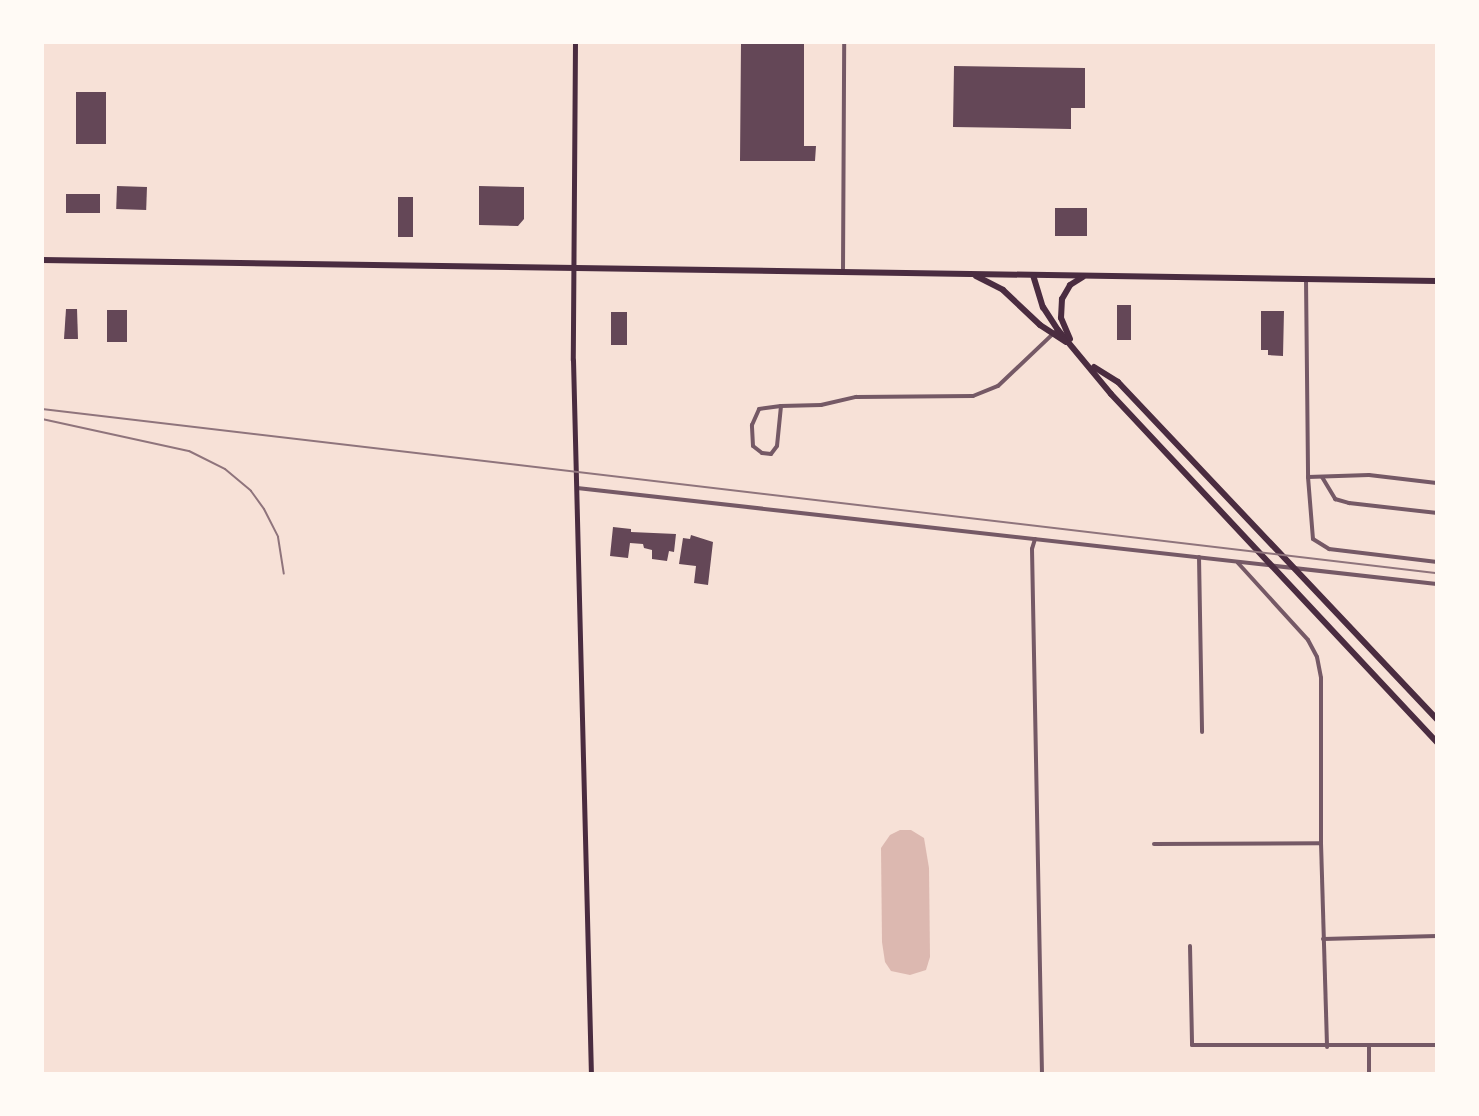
<!DOCTYPE html>
<style>
body{margin:0}
#map{position:relative;width:1479px;height:1116px;overflow:hidden;background:#f7e1d7;font-family:Signika,sans-serif}
div>[style]{position:absolute}
[style*='--x']{left:calc(var(--x)*1px);top:calc(var(--y)*1px);width:calc(var(--w)*1px);rotate:calc(var(--a)*1deg)}
.water>*{inset:0;background:#dcb8b0}
.building>*{inset:0;background:#644757;transform-origin:0 0}
.minor>*{height:4px;margin:-2px;padding:0 2px;transform-origin:2px;border-radius:2px;background:#755966}
.secondary>*{height:5px;margin:-2.5px;padding:0 2.5px;transform-origin:2.5px;border-radius:2.5px;background:#4a2c40}
.primary>*{height:6px;margin:-3px;padding:0 3px;transform-origin:3px;border-radius:3px;background:#4a2c40}
.rail>*{height:2px;margin:-1px;padding:0 1px;transform-origin:1px;border-radius:1px;background:#8f747c}
span{translate:-50% -50%;white-space:nowrap;text-align:center;line-height:1.15;-webkit-text-stroke:6px #fffaf5;paint-order:stroke}
.frame{position:absolute;inset:0;border:44px solid #fffaf5;pointer-events:none}
</style>
<div id="map">
<div class="water">
<div style="clip-path:polygon(900px 830px,911px 830px,924px 838px,929px 868px,930px 957px,926px 970px,910px 975px,891px 971px,885px 962px,882px 942px,881px 848px,890px 835px)"></div>
</div>
<div class="building">
<div style="clip-path:polygon(741px 42px,804px 42px,804px 146px,816px 146px,815px 161px,740px 161px)"></div>
<div style="clip-path:polygon(954px 66px,1085px 68px,1085px 108px,1071px 108px,1071px 129px,953px 127px)"></div>
<div style="left:106px;top:92px;width:52px;height:30px;rotate:90deg"></div>
<div style="left:117px;top:186px;width:30px;height:23px;rotate:2deg"></div>
<div style="clip-path:polygon(479px 186px,524px 187px,524px 219px,518px 226px,479px 225px)"></div>
<div style="left:66px;top:194px;width:34px;height:19px"></div>
<div style="left:398px;top:197px;width:15px;height:40px"></div>
<div style="left:1055px;top:208px;width:32px;height:28px"></div>
<div style="left:1117px;top:305px;width:14px;height:35px"></div>
<div style="clip-path:polygon(66px 309px,77px 309px,78px 339px,64px 339px)"></div>
<div style="left:107px;top:310px;width:20px;height:32px"></div>
<div style="clip-path:polygon(1261px 311px,1284px 311px,1283px 356px,1268px 355px,1268px 350px,1261px 350px)"></div>
<div style="left:611px;top:312px;width:16px;height:33px"></div>
<div style="clip-path:polygon(613px 527px,631px 529px,631px 532px,676px 534px,674px 552px,669px 551px,667px 561px,652px 559px,652px 550px,644px 548px,643px 544px,630px 543px,628px 558px,610px 556px)"></div>
<div style="clip-path:polygon(691px 535px,713px 542px,708px 585px,694px 583px,696px 566px,679px 564px,683px 538px,690px 539px)"></div>
</div>
<div class="minor">
<div style="--x:843;--y:271;--w:229;--a:-89.7"></div>
<div style="--x:1306;--y:279;--w:198;--a:89.4"></div>
<div style="--x:1308;--y:477;--w:62;--a:85.4"></div>
<div style="--x:1313;--y:539;--w:19;--a:32"></div>
<div style="--x:1329;--y:549;--w:109;--a:6.9"></div>
<div style="--x:781;--y:406;--w:40;--a:95.7"></div>
<div style="--x:777;--y:446;--w:10;--a:127"></div>
<div style="--x:771;--y:454;--w:9;--a:-174"></div>
<div style="--x:762;--y:453;--w:11;--a:-142"></div>
<div style="--x:753;--y:446;--w:21;--a:-93"></div>
<div style="--x:752;--y:425;--w:17;--a:-66"></div>
<div style="--x:759;--y:409;--w:22;--a:-8"></div>
<div style="--x:781;--y:406;--w:40;--a:-1.4"></div>
<div style="--x:821;--y:405;--w:36;--a:-13"></div>
<div style="--x:856;--y:397;--w:117;--a:-0.5"></div>
<div style="--x:973;--y:396;--w:27;--a:-22"></div>
<div style="--x:998;--y:386;--w:79;--a:-43.5"></div>
<div style="--x:1308;--y:477;--w:61;--a:-1.9"></div>
<div style="--x:1369;--y:475;--w:68;--a:6.7"></div>
<div style="--x:1322;--y:477;--w:26;--a:59"></div>
<div style="--x:1335;--y:499;--w:15;--a:16"></div>
<div style="--x:1349;--y:503;--w:89;--a:6.5"></div>
<div style="--x:577;--y:488;--w:865;--a:6.37"></div>
<div style="--x:1035;--y:539;--w:10;--a:107"></div>
<div style="--x:1032;--y:549;--w:525;--a:88.91"></div>
<div style="--x:1199;--y:557;--w:175;--a:89"></div>
<div style="--x:1238;--y:563;--w:104;--a:47.7"></div>
<div style="--x:1308;--y:640;--w:19;--a:62"></div>
<div style="--x:1317;--y:657;--w:21;--a:79"></div>
<div style="--x:1321;--y:678;--w:165;--a:90"></div>
<div style="--x:1321;--y:843;--w:204;--a:88.3"></div>
<div style="--x:1154;--y:844;--w:167;--a:-0.3"></div>
<div style="--x:1323;--y:939;--w:114;--a:-1.5"></div>
<div style="--x:1190;--y:946;--w:99;--a:88.8"></div>
<div style="--x:1192;--y:1045;--w:245;--a:0"></div>
<div style="--x:1369;--y:1046;--w:28;--a:90"></div>
</div>
<div class="secondary">
<div style="--x:575;--y:42;--w:318;--a:90.4"></div>
<div style="--x:573;--y:360;--w:714;--a:88.56"></div>
</div>
<div class="primary">
<div style="--x:42;--y:260;--w:1395;--a:0.86"></div>
<div style="--x:1033;--y:275;--w:34;--a:73"></div>
<div style="--x:1043;--y:307;--w:27;--a:57"></div>
<div style="--x:1058;--y:330;--w:83;--a:50.4"></div>
<div style="--x:1111;--y:394;--w:477;--a:46.9"></div>
<div style="--x:976;--y:276;--w:30;--a:27"></div>
<div style="--x:1003;--y:290;--w:51;--a:43.4"></div>
<div style="--x:1040;--y:325;--w:31;--a:33"></div>
<div style="--x:1070;--y:339;--w:23;--a:-113"></div>
<div style="--x:1061;--y:318;--w:19;--a:-87"></div>
<div style="--x:1062;--y:299;--w:16;--a:-60"></div>
<div style="--x:1070;--y:285;--w:15;--a:-32"></div>
<div style="--x:1094;--y:367;--w:28;--a:32"></div>
<div style="--x:1118;--y:382;--w:464;--a:46.6"></div>
</div>
<div class="rail">
<div style="--x:42;--y:409;--w:1405;--a:6.71"></div>
<div style="--x:42;--y:419;--w:150;--a:12.3"></div>
<div style="--x:189;--y:451;--w:40;--a:26.6"></div>
<div style="--x:225;--y:469;--w:34;--a:40"></div>
<div style="--x:251;--y:491;--w:22;--a:54"></div>
<div style="--x:264;--y:509;--w:31;--a:63"></div>
<div style="--x:278;--y:537;--w:37;--a:81"></div>
</div>
<div class="frame"></div>
</div>
